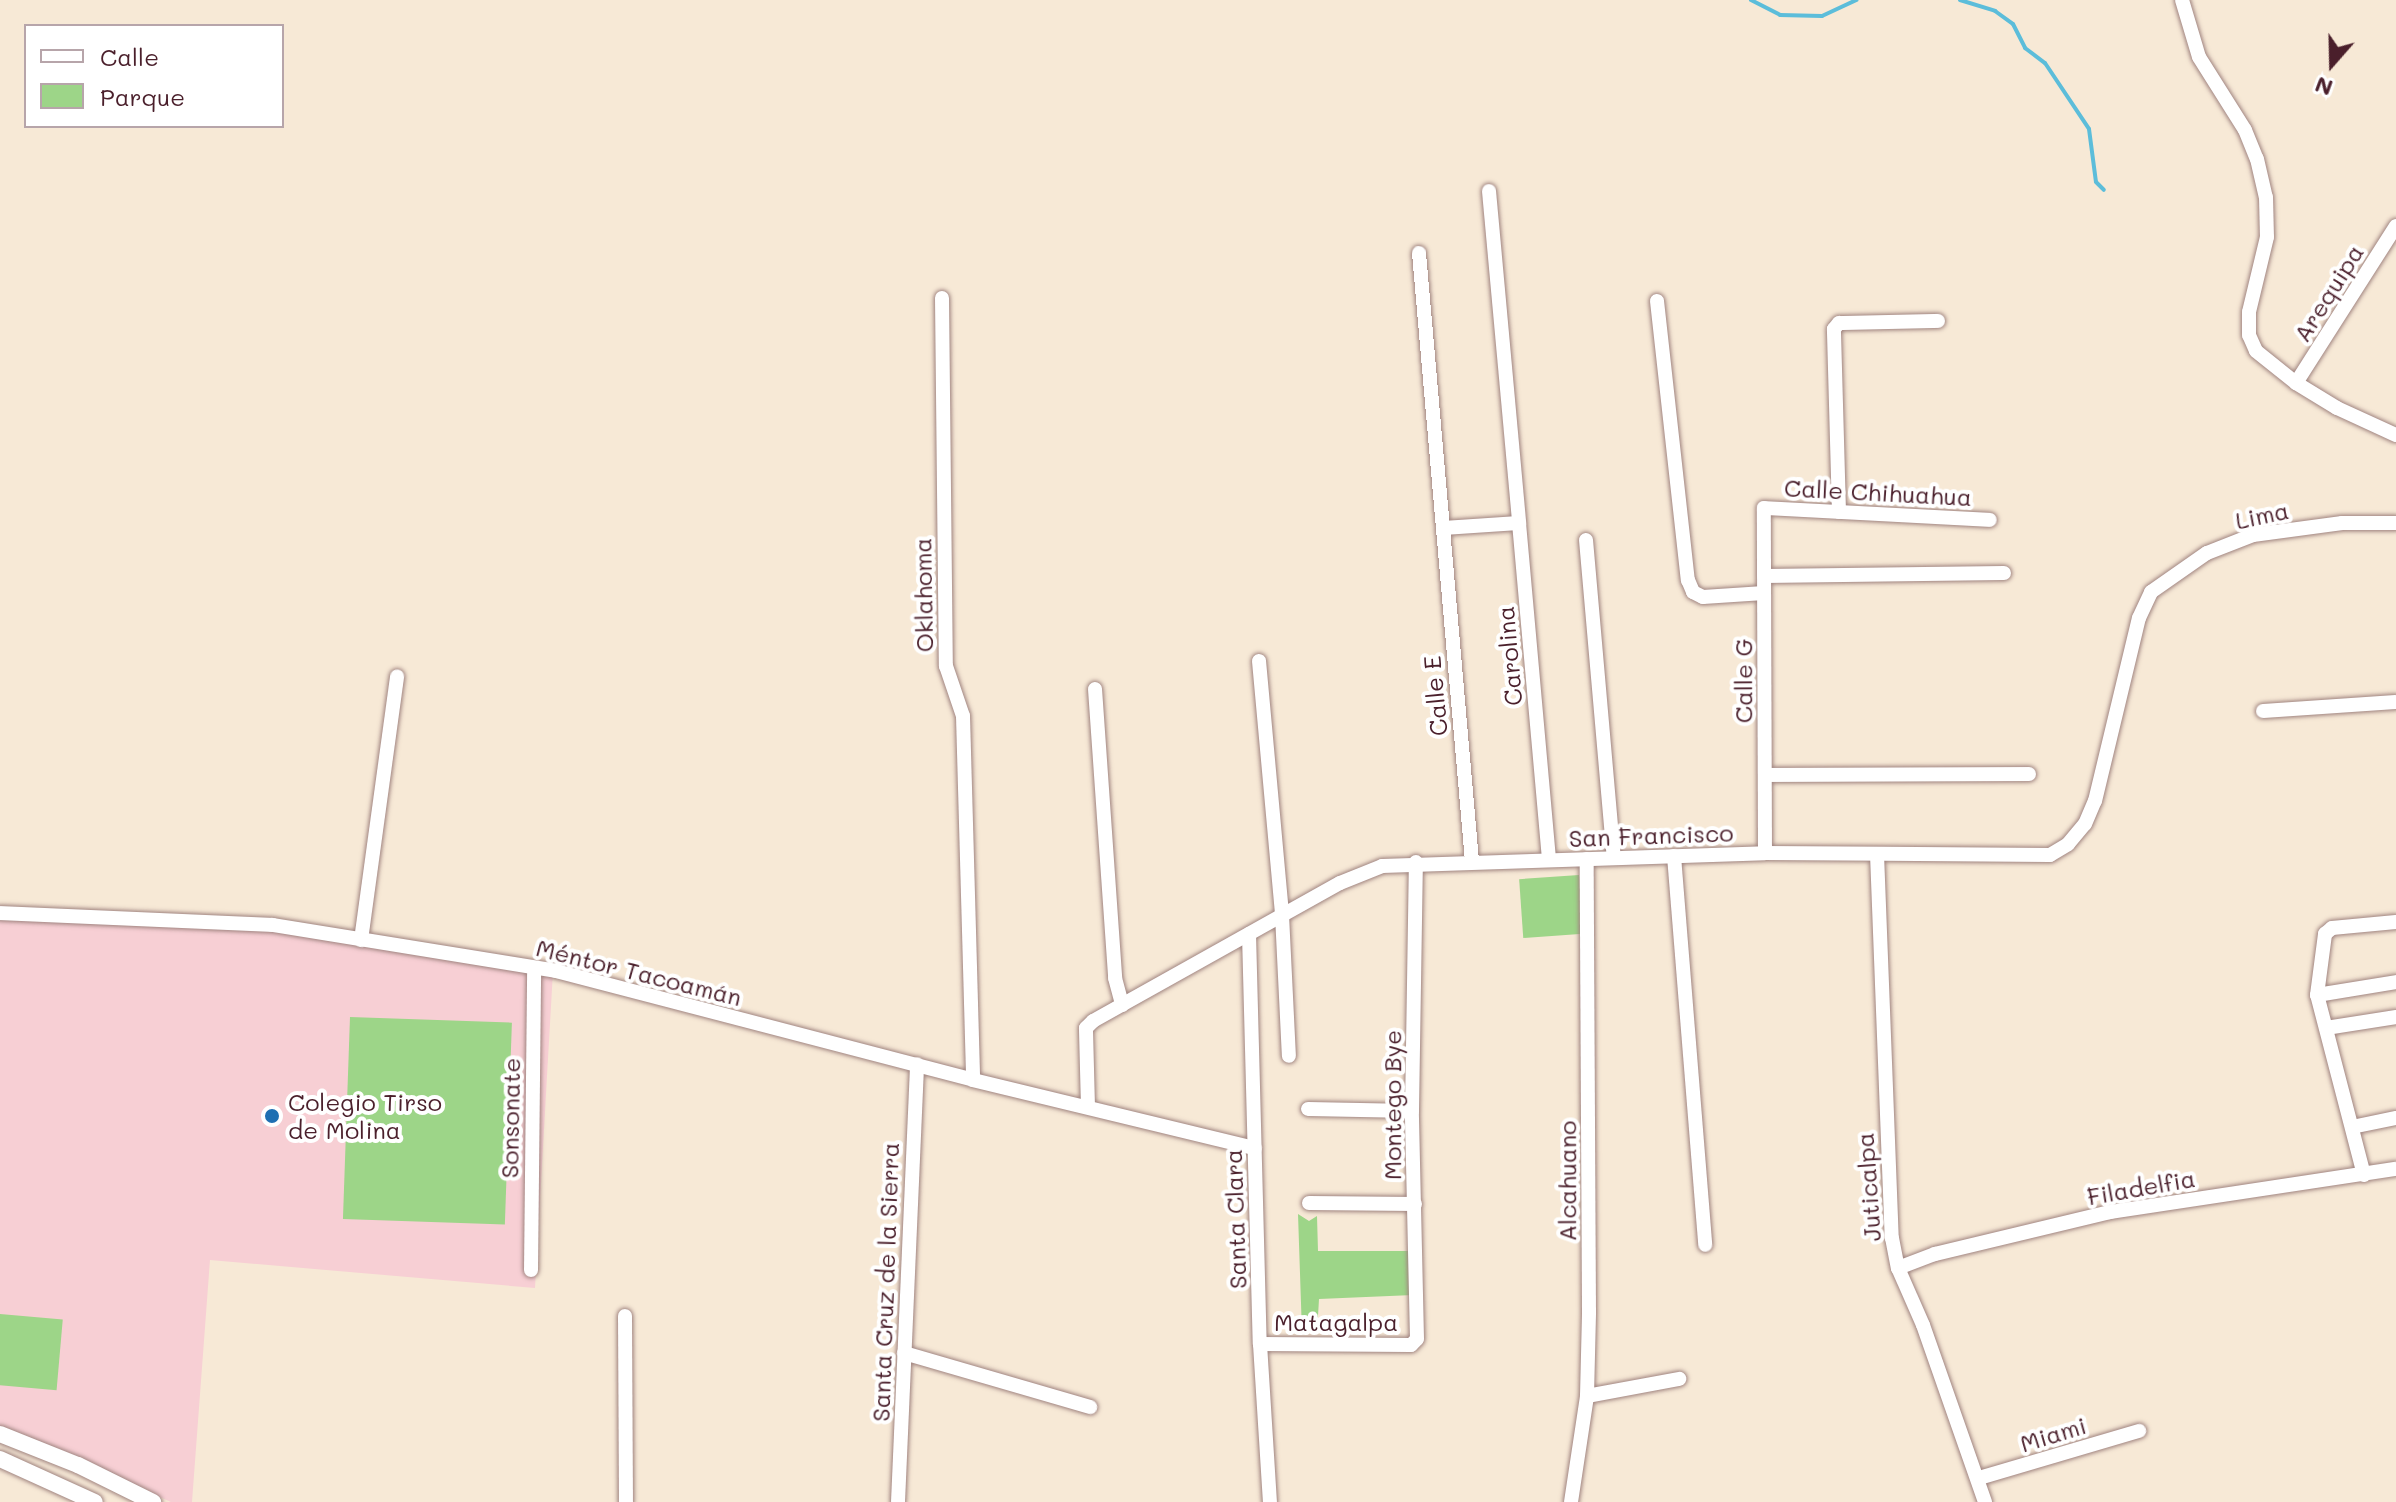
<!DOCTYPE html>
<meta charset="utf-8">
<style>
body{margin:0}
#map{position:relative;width:2396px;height:1502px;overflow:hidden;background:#f7e9d6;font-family:Mali,sans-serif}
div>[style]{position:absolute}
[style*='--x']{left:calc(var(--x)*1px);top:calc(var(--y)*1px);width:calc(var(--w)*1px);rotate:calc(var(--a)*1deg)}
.built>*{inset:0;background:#f7cfd4}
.green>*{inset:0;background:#9dd588;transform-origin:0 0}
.stream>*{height:4px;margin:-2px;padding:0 2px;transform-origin:2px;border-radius:2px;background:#5cbdda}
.roads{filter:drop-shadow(0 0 2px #a08480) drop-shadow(0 0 2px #a08480)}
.minor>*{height:14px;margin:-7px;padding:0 7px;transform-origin:7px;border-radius:7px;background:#fff}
.tertiary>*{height:16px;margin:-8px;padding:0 8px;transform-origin:8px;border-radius:8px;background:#fff}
.dots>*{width:22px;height:22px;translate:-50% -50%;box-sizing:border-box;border:4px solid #fff;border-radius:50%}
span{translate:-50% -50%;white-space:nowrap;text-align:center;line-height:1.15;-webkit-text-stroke:8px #fff;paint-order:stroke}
.street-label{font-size:24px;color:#4a1f2b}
.poi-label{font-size:24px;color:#4a1f2b}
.left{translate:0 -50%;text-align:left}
.legend{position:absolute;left:24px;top:24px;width:260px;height:104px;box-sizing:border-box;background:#fff;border:2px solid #b7a5aa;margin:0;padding:10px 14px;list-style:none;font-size:24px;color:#4a1f2b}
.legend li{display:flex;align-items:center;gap:16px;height:40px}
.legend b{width:40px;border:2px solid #b7a5aa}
.north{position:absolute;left:2292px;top:24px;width:80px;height:80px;-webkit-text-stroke:6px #fff;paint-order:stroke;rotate:200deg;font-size:22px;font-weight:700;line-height:32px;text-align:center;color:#4a1f2b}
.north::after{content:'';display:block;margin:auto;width:28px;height:36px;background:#4a1f2b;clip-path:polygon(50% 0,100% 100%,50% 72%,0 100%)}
</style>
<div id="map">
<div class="built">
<div style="clip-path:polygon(0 913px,273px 925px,553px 971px,535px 1288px,210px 1260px,192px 1502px,171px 1502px,0 1426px)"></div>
</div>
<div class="green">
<div style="left:1579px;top:875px;width:59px;height:60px;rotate:86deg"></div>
<div style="left:350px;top:1017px;width:162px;height:202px;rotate:2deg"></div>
<div style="clip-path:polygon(1298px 1214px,1309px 1221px,1317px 1216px,1318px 1251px,1412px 1251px,1413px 1295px,1319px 1299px,1317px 1333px,1302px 1333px)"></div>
<div style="left:0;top:1314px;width:63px;height:71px;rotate:5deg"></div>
</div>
<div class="stream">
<div style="--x:1751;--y:0;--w:33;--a:27"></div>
<div style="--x:1780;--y:15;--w:42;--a:1.4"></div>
<div style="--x:1822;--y:16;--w:38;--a:-25"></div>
<div style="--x:1960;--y:0;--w:37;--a:17"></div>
<div style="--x:1995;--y:11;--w:22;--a:36"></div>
<div style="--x:2013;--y:24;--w:27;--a:63"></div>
<div style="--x:2025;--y:48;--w:25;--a:37"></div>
<div style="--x:2045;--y:63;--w:79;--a:56.3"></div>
<div style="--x:2089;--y:129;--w:53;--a:82.5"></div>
<div style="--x:2096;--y:182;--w:11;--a:45"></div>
</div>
<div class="roads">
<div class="minor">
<div style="--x:2182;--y:0;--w:59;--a:73.4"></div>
<div style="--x:2199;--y:57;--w:86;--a:57.8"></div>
<div style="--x:2245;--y:130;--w:31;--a:68"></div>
<div style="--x:2257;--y:159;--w:39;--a:77"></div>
<div style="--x:2266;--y:197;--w:40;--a:88.6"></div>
<div style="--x:2267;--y:237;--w:77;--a:103.5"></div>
<div style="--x:2249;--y:312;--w:23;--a:90"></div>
<div style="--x:2249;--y:335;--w:17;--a:66"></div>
<div style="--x:2256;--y:351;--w:51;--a:38.7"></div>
<div style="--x:2296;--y:383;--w:48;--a:31.4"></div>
<div style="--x:2337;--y:408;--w:65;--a:24.6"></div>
<div style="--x:1489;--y:191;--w:333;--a:84.8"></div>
<div style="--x:1419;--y:253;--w:610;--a:85.02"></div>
<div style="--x:942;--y:298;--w:368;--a:89.4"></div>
<div style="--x:946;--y:666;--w:53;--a:71.2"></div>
<div style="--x:963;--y:716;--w:364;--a:88.4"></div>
<div style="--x:1657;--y:301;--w:281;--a:83.7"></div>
<div style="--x:1688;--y:580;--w:13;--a:67"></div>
<div style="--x:1693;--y:592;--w:11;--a:27"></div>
<div style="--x:1703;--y:597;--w:61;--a:-3.8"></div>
<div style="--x:2296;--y:383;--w:186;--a:-57.5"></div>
<div style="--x:1839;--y:512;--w:183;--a:-91.6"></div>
<div style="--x:1834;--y:329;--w:8;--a:-50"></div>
<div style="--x:1839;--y:323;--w:99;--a:-1.2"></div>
<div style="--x:1443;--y:528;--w:76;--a:-3.8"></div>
<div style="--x:1519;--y:523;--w:338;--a:84.9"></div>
<div style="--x:1586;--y:540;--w:319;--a:85"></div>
<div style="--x:1764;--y:576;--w:240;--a:-0.7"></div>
<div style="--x:1259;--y:661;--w:255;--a:84.8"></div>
<div style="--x:1282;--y:915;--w:141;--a:87.2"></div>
<div style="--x:1095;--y:689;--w:290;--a:86"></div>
<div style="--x:1115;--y:978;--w:28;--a:75"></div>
<div style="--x:2263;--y:711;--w:133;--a:-3.9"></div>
<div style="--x:1765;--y:775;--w:264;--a:-0.2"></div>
<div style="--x:1765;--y:853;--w:345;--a:-90.2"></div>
<div style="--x:1764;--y:508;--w:226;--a:3"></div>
<div style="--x:1877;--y:854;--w:384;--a:87.8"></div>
<div style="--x:1892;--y:1238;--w:31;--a:79"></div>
<div style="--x:1898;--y:1268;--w:62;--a:66.3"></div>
<div style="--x:1923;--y:1325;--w:188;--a:70.7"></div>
<div style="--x:1674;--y:856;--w:390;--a:85.4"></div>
<div style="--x:0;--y:913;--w:273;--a:2.5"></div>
<div style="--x:273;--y:925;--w:287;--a:9.2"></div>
<div style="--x:556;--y:971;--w:431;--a:14.6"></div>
<div style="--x:973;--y:1080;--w:290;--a:13.6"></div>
<div style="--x:1249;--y:934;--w:410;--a:88.5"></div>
<div style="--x:1260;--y:1344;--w:158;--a:86.4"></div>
<div style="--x:361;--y:940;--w:266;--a:-82.2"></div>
<div style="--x:2317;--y:995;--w:80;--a:-9.3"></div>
<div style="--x:2326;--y:1028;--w:71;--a:-8.9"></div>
<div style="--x:1088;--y:1107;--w:79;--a:-91.5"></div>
<div style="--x:1086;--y:1028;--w:10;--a:-45"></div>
<div style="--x:1093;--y:1021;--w:283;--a:-29.2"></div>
<div style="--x:1340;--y:883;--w:45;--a:-22"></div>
<div style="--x:1382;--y:866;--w:383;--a:-1.9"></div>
<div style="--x:1765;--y:853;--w:285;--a:0.4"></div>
<div style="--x:2050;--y:855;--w:21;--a:-31"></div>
<div style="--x:2068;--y:844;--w:26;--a:-50"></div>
<div style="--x:2085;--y:824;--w:25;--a:-67"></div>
<div style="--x:2095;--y:801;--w:188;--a:-76.5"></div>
<div style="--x:2139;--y:618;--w:29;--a:-65"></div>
<div style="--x:2151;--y:592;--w:68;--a:-34.9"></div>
<div style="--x:2207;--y:553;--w:49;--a:-21.4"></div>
<div style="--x:2253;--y:535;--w:90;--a:-7.7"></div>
<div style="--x:2342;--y:523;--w:54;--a:0"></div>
<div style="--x:1308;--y:1109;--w:104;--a:1.1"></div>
<div style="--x:2352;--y:1127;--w:45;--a:-11.6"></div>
<div style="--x:2364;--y:1175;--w:186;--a:-104.6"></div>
<div style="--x:2317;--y:995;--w:62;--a:-82.5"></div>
<div style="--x:2325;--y:934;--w:9;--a:-41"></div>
<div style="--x:2332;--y:928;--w:64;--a:-5.4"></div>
<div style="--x:1309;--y:1203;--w:106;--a:0.5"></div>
<div style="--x:1898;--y:1268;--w:40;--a:-21"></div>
<div style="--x:1935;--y:1254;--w:180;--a:-13.5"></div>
<div style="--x:2110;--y:1212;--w:289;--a:-8.6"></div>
<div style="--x:531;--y:1270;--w:302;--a:-89.4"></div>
<div style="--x:625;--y:1316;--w:186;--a:89.7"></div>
<div style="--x:1260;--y:1344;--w:151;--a:0.4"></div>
<div style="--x:1411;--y:1345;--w:8;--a:-45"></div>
<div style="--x:1417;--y:1339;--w:228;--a:-91.3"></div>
<div style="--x:1412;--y:1111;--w:249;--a:-89.1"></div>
<div style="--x:904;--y:1353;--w:194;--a:16.2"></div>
<div style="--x:1587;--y:1396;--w:94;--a:-10.5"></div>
<div style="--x:1979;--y:1478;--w:167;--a:-16.4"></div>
<div style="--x:898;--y:1502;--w:438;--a:-87.5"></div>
<div style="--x:1571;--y:1502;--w:107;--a:-81.4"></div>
<div style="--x:1587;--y:1396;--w:84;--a:-88.6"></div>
<div style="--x:1589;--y:1312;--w:453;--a:-90.3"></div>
</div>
<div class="tertiary">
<div style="--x:0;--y:1434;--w:84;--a:21.7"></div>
<div style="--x:78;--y:1465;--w:84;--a:26.3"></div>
<div style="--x:0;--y:1459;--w:104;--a:24.4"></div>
</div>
</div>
<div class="dots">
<div style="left:272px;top:1116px;background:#1f6fb2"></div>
</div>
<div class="street-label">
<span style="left:2328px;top:293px;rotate:-58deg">Arequipa</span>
<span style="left:1878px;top:492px;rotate:3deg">Calle Chihuahua</span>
<span style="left:2262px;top:515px;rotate:-12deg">Lima</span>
<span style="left:923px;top:595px;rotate:-91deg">Oklahoma</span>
<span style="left:1509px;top:656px;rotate:-95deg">Carolina</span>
<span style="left:1743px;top:681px;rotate:-90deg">Calle G</span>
<span style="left:1435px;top:696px;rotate:-95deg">Calle E</span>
<span style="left:1651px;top:835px;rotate:-2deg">San Francisco</span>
<span style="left:639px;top:972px;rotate:14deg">Méntor Tacoamán</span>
<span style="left:1392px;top:1105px;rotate:-90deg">Montego Bye</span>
<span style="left:510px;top:1118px;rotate:-89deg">Sonsonate</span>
<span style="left:1567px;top:1181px;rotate:-90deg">Alcahuano</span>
<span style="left:1868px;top:1187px;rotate:-94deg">Juticalpa</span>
<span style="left:2141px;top:1187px;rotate:-10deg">Filadelfia</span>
<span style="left:1235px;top:1219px;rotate:-92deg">Santa Clara</span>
<span style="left:885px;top:1282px;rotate:-88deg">Santa Cruz de la Sierra</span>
<span style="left:1336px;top:1322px">Matagalpa</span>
<span style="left:2053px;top:1434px;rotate:-17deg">Miami</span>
</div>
<div class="poi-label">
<span class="left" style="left:288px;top:1116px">Colegio Tirso<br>de Molina</span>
</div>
<ul class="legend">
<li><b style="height:10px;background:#fff"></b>Calle</li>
<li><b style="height:22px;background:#9dd588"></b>Parque</li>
</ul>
<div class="north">N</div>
</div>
